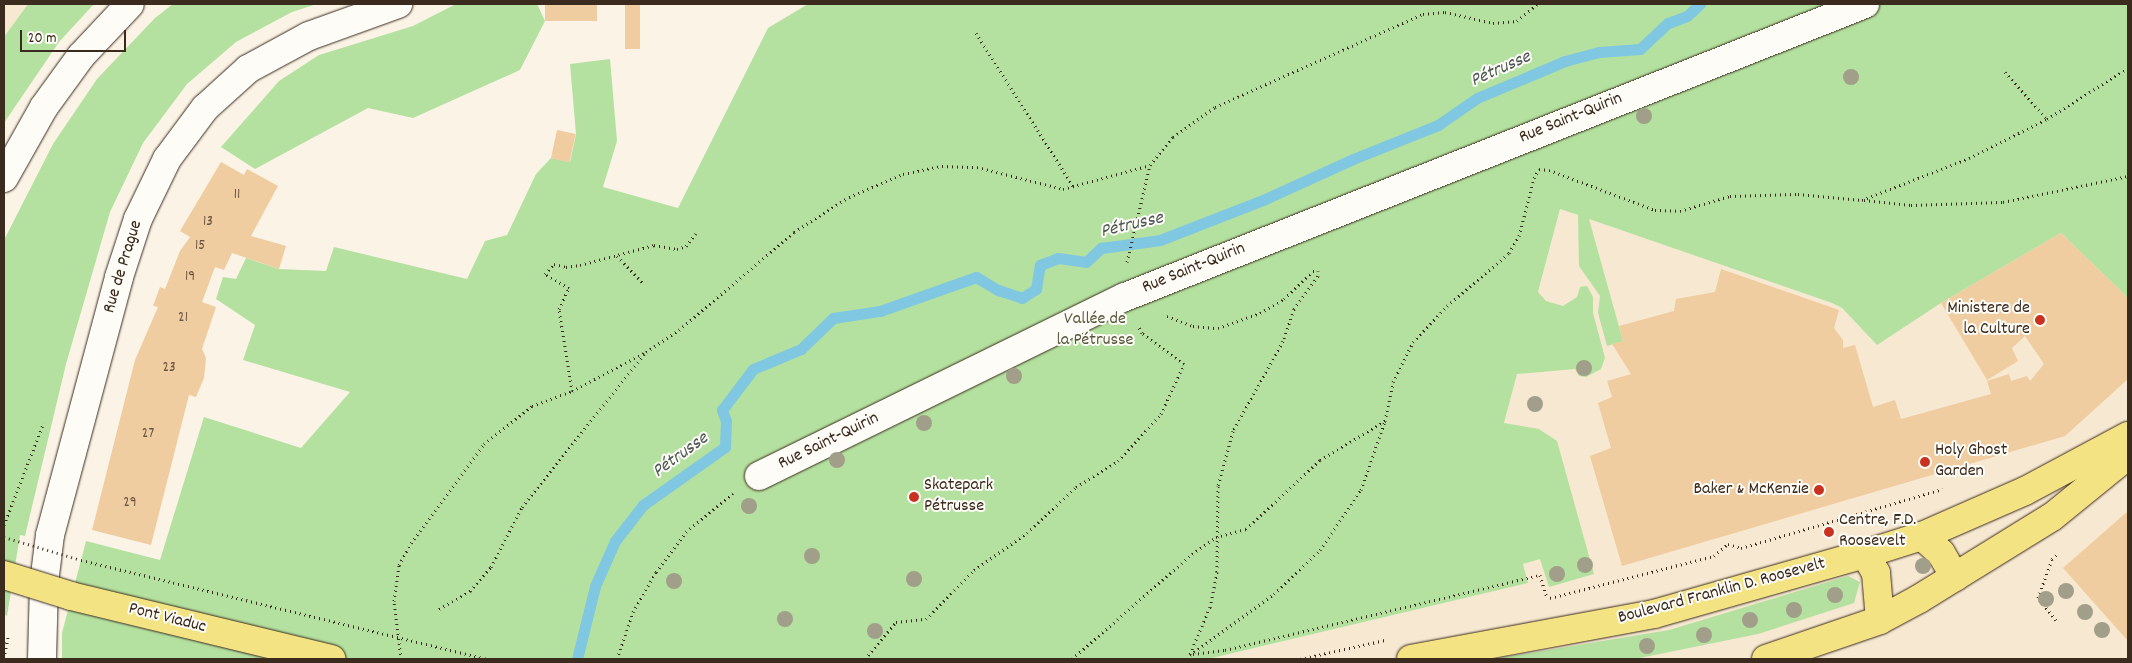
<!DOCTYPE html>
<meta charset="utf-8">
<style>
body{margin:0}
#map{position:relative;width:2132px;height:663px;overflow:hidden;background:#faf3e6;font-family:Dekko,sans-serif}
div>[style]{position:absolute}
[style*='--x']{left:calc(var(--x)*1px);top:calc(var(--y)*1px);width:calc(var(--w)*1px);rotate:calc(var(--a)*1deg)}
.built>*{inset:0;background:#f7e8d1}
.green>*{inset:0;background:#b4e19f}
.stream>*{height:11px;margin:-5.5px;padding:0 5.5px;transform-origin:5.5px;border-radius:5.5px;background:#80c7e1}
.building>*{inset:0;background:#efcda0;transform-origin:0 0}
.path>*{height:3px;margin-top:-1.5px;transform-origin:0;background:repeating-linear-gradient(90deg,#3b2a1e 0 1px,transparent 0 5px)}
.roads{filter:drop-shadow(0 0 1px #3b2a1e) drop-shadow(0 0 1px #3b2a1e)}
.minor>*{height:28px;margin:-14px;padding:0 14px;transform-origin:14px;border-radius:14px;background:#fdfcf7}
.major>*{height:28px;margin:-14px;padding:0 14px;transform-origin:14px;border-radius:14px;background:#f4e382}
.path-bridge>*{height:3px;margin-top:-1.5px;transform-origin:0;background:repeating-linear-gradient(90deg,#3b2a1e 0 1px,transparent 0 5px)}
.bridges{filter:drop-shadow(0 0 1px #3b2a1e) drop-shadow(0 0 1px #3b2a1e)}
.major-bridge>*{height:28px;margin:-14px;padding:0 14px;transform-origin:14px;border-radius:14px;background:#f4e382}
.trees>*{width:16px;height:16px;margin:-8px;border-radius:50%;background:#a19e8a}
.dots>*{width:14px;height:14px;translate:-50% -50%;box-sizing:border-box;border:2px solid #fdfcf7;border-radius:50%}
span{translate:-50% -50%;white-space:nowrap;text-align:center;line-height:1.15;-webkit-text-stroke:4px #fdfcf7;paint-order:stroke}
.number-label{font-size:15px;color:#68533e}
.number-label span{-webkit-text-stroke-width:0}
.street-label{font-size:18px;color:#3b2a1e}
.poi-label{font-size:18px;color:#3b2a1e}
.right{translate:-100% -50%;text-align:right}
.left{translate:0 -50%;text-align:left}
.park-label{font-size:18px;color:#59583e}
.water-label{font-size:19px;color:#505958;font-style:italic}
.frame{position:absolute;inset:0;border:5px solid #3b2a1e;pointer-events:none}
.scale{position:absolute;left:20px;top:30px;width:106px;height:22px;box-sizing:border-box;border:2px solid #3b2a1e;border-top:0;padding-left:6px;font-size:15px;line-height:18px;white-space:nowrap;color:#3b2a1e;-webkit-text-stroke:4px #fdfcf7;paint-order:stroke}
</style>
<div id="map">
<div class="built">
<div style="clip-path:polygon(4px 4px,28px 4px,4px 37px)"></div>
<div style="clip-path:polygon(1560px 209px,1832px 303px,1842px 308px,1877px 345px,1941px 303px,2061px 233px,2128px 298px,2128px 659px,1208px 659px,1528px 583px,1523px 564px,1540px 559px,1504px 423px)"></div>
</div>
<div class="green">
<div style="clip-path:polygon(28px 4px,94px 4px,59px 42px,4px 123px,4px 37px)"></div>
<div style="clip-path:polygon(173px 4px,317px 4px,292px 12px,236px 42px,187px 84px,143px 143px,110px 212px,66px 364px,25px 536px,20px 535px,7px 616px,4px 614px,4px 240px,53px 144px,97px 79px,155px 18px)"></div>
<div style="clip-path:polygon(456px 4px,537px 4px,545px 21px,520px 70px,413px 118px,368px 108px,255px 169px,221px 147px,279px 81px,319px 55px,413px 26px)"></div>
<div style="clip-path:polygon(808px 4px,2128px 4px,2128px 298px,2061px 233px,1941px 303px,1877px 345px,1842px 308px,1832px 303px,1589px 219px,1623px 341px,1607px 346px,1598px 313px,1600px 296px,1579px 266px,1578px 215px,1560px 209px,1538px 292px,1546px 301px,1563px 306px,1577px 297px,1580px 287px,1587px 286px,1593px 297px,1593px 313px,1605px 358px,1601px 369px,1586px 377px,1579px 376px,1575px 369px,1517px 374px,1504px 423px,1539px 429px,1557px 441px,1594px 574px,1549px 587px,1540px 559px,1523px 564px,1528px 583px,1208px 659px,62px 659px,62px 633px,86px 541px,160px 560px,204px 417px,301px 448px,350px 392px,243px 360px,255px 325px,216px 299px,223px 277px,236px 279px,246px 258px,279px 269px,326px 271px,334px 247px,467px 279px,485px 241px,507px 235px,536px 174px,551px 158px,570px 162px,576px 134px,570px 64px,610px 59px,617px 141px,603px 187px,678px 208px,768px 28px)"></div>
<div style="clip-path:polygon(1848px 576px,1860px 582px,1854px 603px,1758px 634px,1635px 659px,1493px 659px,1669px 630px)"></div>
</div>
<div class="stream">
<div style="--x:577;--y:659;--w:75;--a:-76.1"></div>
<div style="--x:595;--y:586;--w:49;--a:-66"></div>
<div style="--x:615;--y:541;--w:46;--a:-52.1"></div>
<div style="--x:643;--y:505;--w:100;--a:-35.3"></div>
<div style="--x:725;--y:447;--w:26;--a:-88"></div>
<div style="--x:726;--y:421;--w:12;--a:-110"></div>
<div style="--x:722;--y:410;--w:51;--a:-52.9"></div>
<div style="--x:753;--y:369;--w:52;--a:-22.6"></div>
<div style="--x:801;--y:349;--w:45;--a:-44.1"></div>
<div style="--x:833;--y:318;--w:48;--a:-8.5"></div>
<div style="--x:880;--y:311;--w:102;--a:-19.5"></div>
<div style="--x:976;--y:277;--w:26;--a:31"></div>
<div style="--x:998;--y:290;--w:25;--a:18"></div>
<div style="--x:1022;--y:298;--w:17;--a:-33"></div>
<div style="--x:1036;--y:289;--w:24;--a:-81"></div>
<div style="--x:1040;--y:265;--w:19;--a:-21"></div>
<div style="--x:1058;--y:258;--w:28;--a:8"></div>
<div style="--x:1086;--y:262;--w:21;--a:-43"></div>
<div style="--x:1101;--y:248;--w:60;--a:-7.7"></div>
<div style="--x:1160;--y:240;--w:110;--a:-21.2"></div>
<div style="--x:1263;--y:200;--w:99;--a:-24.5"></div>
<div style="--x:1353;--y:159;--w:92;--a:-21.8"></div>
<div style="--x:1438;--y:125;--w:47;--a:-34.7"></div>
<div style="--x:1477;--y:98;--w:95;--a:-22.8"></div>
<div style="--x:1565;--y:61;--w:35;--a:-15"></div>
<div style="--x:1599;--y:52;--w:41;--a:-4.2"></div>
<div style="--x:1640;--y:49;--w:38;--a:-43"></div>
<div style="--x:1668;--y:23;--w:20;--a:-20"></div>
<div style="--x:1687;--y:16;--w:18;--a:-43"></div>
</div>
<div class="building">
<div style="left:545px;top:4px;width:52px;height:17px"></div>
<div style="left:625px;top:4px;width:15px;height:45px"></div>
<div style="left:557px;top:130px;width:19px;height:29px;rotate:12deg"></div>
<div style="clip-path:polygon(221px 162px,244px 175px,247px 169px,278px 186px,251px 236px,286px 246px,279px 269px,232px 253px,224px 270px,215px 267px,202px 302px,216px 307px,202px 349px,206px 358px,204px 378px,196px 397px,189px 395px,151px 545px,92px 530px,135px 360px,158px 307px,153px 306px,160px 287px,165px 289px,180px 251px,190px 237px,180px 231px)"></div>
<div style="clip-path:polygon(2061px 233px,2128px 298px,2128px 379px,2065px 436px,1622px 566px,1590px 456px,1611px 448px,1598px 403px,1612px 397px,1607px 381px,1631px 374px,1612px 344px,1623px 341px,1619px 326px,1674px 311px,1676px 299px,1715px 292px,1721px 269px,1839px 310px,1834px 328px,1843px 340px,1843px 348px,1855px 345px,1873px 407px,1895px 400px,1901px 419px,1991px 394px,1987px 381px,2009px 374px,2011px 381px,2027px 376px,2030px 381px,2044px 364px,2025px 336px,2012px 348px,2018px 361px,1987px 380px,1941px 303px)"></div>
<div style="clip-path:polygon(2128px 511px,2128px 641px,2063px 568px)"></div>
</div>
<div class="path">
<div style="--x:976;--y:33;--w:181;--a:57.6"></div>
<div style="--x:2005;--y:72;--w:63;--a:48.2"></div>
<div style="--x:1864;--y:200;--w:47;--a:6.1"></div>
<div style="--x:1911;--y:205;--w:92;--a:-1.9"></div>
<div style="--x:2003;--y:202;--w:128;--a:-11.7"></div>
<div style="--x:617;--y:256;--w:37;--a:46"></div>
<div style="--x:1127;--y:262;--w:100;--a:-76.7"></div>
<div style="--x:1167;--y:316;--w:28;--a:21"></div>
<div style="--x:1193;--y:326;--w:25;--a:5"></div>
<div style="--x:1218;--y:328;--w:45;--a:-19.7"></div>
<div style="--x:1260;--y:313;--w:28;--a:-30"></div>
<div style="--x:1284;--y:299;--w:40;--a:-44"></div>
<div style="--x:1313;--y:271;--w:5;--a:0"></div>
<div style="--x:1318;--y:271;--w:5;--a:90"></div>
<div style="--x:1318;--y:276;--w:41;--a:126"></div>
<div style="--x:1294;--y:309;--w:34;--a:109"></div>
<div style="--x:1283;--y:341;--w:103;--a:119.1"></div>
<div style="--x:1233;--y:431;--w:57;--a:105.3"></div>
<div style="--x:1218;--y:486;--w:86;--a:90.7"></div>
<div style="--x:1217;--y:572;--w:36;--a:101"></div>
<div style="--x:1210;--y:607;--w:51;--a:113.1"></div>
<div style="--x:572;--y:391;--w:83;--a:-99"></div>
<div style="--x:559;--y:309;--w:23;--a:-65"></div>
<div style="--x:569;--y:288;--w:28;--a:-150"></div>
<div style="--x:545;--y:274;--w:13;--a:-48"></div>
<div style="--x:554;--y:264;--w:12;--a:14"></div>
<div style="--x:566;--y:267;--w:14;--a:-8"></div>
<div style="--x:580;--y:265;--w:77;--a:-15.1"></div>
<div style="--x:654;--y:245;--w:23;--a:10"></div>
<div style="--x:677;--y:249;--w:9;--a:-18"></div>
<div style="--x:686;--y:246;--w:16;--a:-52"></div>
<div style="--x:4;--y:525;--w:110;--a:-68.8"></div>
<div style="--x:1550;--y:598;--w:169;--a:-14.4"></div>
<div style="--x:1714;--y:556;--w:18;--a:-41"></div>
<div style="--x:1728;--y:544;--w:14;--a:17"></div>
<div style="--x:1741;--y:548;--w:210;--a:-16.3"></div>
<div style="--x:439;--y:609;--w:36;--a:-30"></div>
<div style="--x:470;--y:591;--w:32;--a:-49"></div>
<div style="--x:491;--y:567;--w:68;--a:-62.7"></div>
<div style="--x:522;--y:507;--w:196;--a:-51.4"></div>
<div style="--x:2056;--y:620;--w:28;--a:-129"></div>
<div style="--x:2038;--y:598;--w:41;--a:-70.3"></div>
<div style="--x:2052;--y:559;--w:6;--a:-45"></div>
<div style="--x:1193;--y:654;--w:32;--a:-7"></div>
<div style="--x:1225;--y:650;--w:324;--a:-13.4"></div>
<div style="--x:1540;--y:575;--w:24;--a:73"></div>
<div style="--x:1190;--y:655;--w:104;--a:-36"></div>
<div style="--x:1274;--y:594;--w:64;--a:-43.7"></div>
<div style="--x:1320;--y:550;--w:73;--a:-55.7"></div>
<div style="--x:1361;--y:490;--w:73;--a:-70.8"></div>
<div style="--x:1385;--y:421;--w:40;--a:-78"></div>
<div style="--x:1393;--y:382;--w:45;--a:-63.4"></div>
<div style="--x:1413;--y:342;--w:50;--a:-46.6"></div>
<div style="--x:1447;--y:306;--w:82;--a:-40.5"></div>
<div style="--x:1509;--y:253;--w:20;--a:-60"></div>
<div style="--x:1519;--y:236;--w:60;--a:-75.5"></div>
<div style="--x:1534;--y:178;--w:10;--a:-61"></div>
<div style="--x:1539;--y:169;--w:10;--a:6"></div>
<div style="--x:1549;--y:170;--w:113;--a:20.7"></div>
<div style="--x:1655;--y:210;--w:25;--a:2"></div>
<div style="--x:1680;--y:211;--w:52;--a:-16.7"></div>
<div style="--x:1730;--y:196;--w:68;--a:-1.7"></div>
<div style="--x:1798;--y:194;--w:64;--a:5.4"></div>
<div style="--x:1862;--y:200;--w:115;--a:-21.4"></div>
<div style="--x:1969;--y:158;--w:87;--a:-26.6"></div>
<div style="--x:2047;--y:119;--w:96;--a:-32.2"></div>
<div style="--x:4;--y:658;--w:21;--a:-79"></div>
<div style="--x:401;--y:659;--w:58;--a:-96.9"></div>
<div style="--x:394;--y:601;--w:36;--a:-82"></div>
<div style="--x:399;--y:565;--w:25;--a:-61"></div>
<div style="--x:411;--y:543;--w:123;--a:-53.6"></div>
<div style="--x:484;--y:444;--w:61;--a:-38.4"></div>
<div style="--x:532;--y:406;--w:43;--a:-20.6"></div>
<div style="--x:572;--y:391;--w:84;--a:-27.8"></div>
<div style="--x:646;--y:352;--w:40;--a:-34"></div>
<div style="--x:679;--y:330;--w:151;--a:-40.4"></div>
<div style="--x:794;--y:232;--w:65;--a:-32.5"></div>
<div style="--x:849;--y:197;--w:59;--a:-23.1"></div>
<div style="--x:903;--y:174;--w:40;--a:-12"></div>
<div style="--x:942;--y:166;--w:35;--a:2"></div>
<div style="--x:977;--y:167;--w:89;--a:14.3"></div>
<div style="--x:1063;--y:189;--w:90;--a:-15.4"></div>
<div style="--x:1150;--y:165;--w:36;--a:-51"></div>
<div style="--x:1173;--y:137;--w:52;--a:-35.5"></div>
<div style="--x:1215;--y:107;--w:228;--a:-24.1"></div>
<div style="--x:1423;--y:14;--w:22;--a:-5"></div>
<div style="--x:1445;--y:12;--w:49;--a:12.9"></div>
<div style="--x:1493;--y:23;--w:24;--a:-5"></div>
<div style="--x:1517;--y:21;--w:26;--a:-40"></div>
<div style="--x:617;--y:659;--w:50;--a:-71.2"></div>
<div style="--x:633;--y:612;--w:46;--a:-60.1"></div>
<div style="--x:656;--y:572;--w:50;--a:-53.1"></div>
<div style="--x:686;--y:532;--w:61;--a:-39.7"></div>
<div style="--x:865;--y:659;--w:48;--a:-50"></div>
<div style="--x:896;--y:622;--w:30;--a:-6"></div>
<div style="--x:926;--y:619;--w:69;--a:-45.6"></div>
<div style="--x:974;--y:570;--w:65;--a:-34.9"></div>
<div style="--x:1027;--y:533;--w:67;--a:-43.2"></div>
<div style="--x:1076;--y:487;--w:49;--a:-31.8"></div>
<div style="--x:1118;--y:461;--w:64;--a:-47.5"></div>
<div style="--x:1161;--y:414;--w:55;--a:-65.3"></div>
<div style="--x:1184;--y:364;--w:52;--a:-143.6"></div>
<div style="--x:1142;--y:333;--w:8;--a:-120"></div>
<div style="--x:1072;--y:659;--w:159;--a:-41.2"></div>
<div style="--x:1192;--y:554;--w:29;--a:-35"></div>
<div style="--x:1216;--y:537;--w:31;--a:-15"></div>
<div style="--x:1246;--y:529;--w:101;--a:-43"></div>
<div style="--x:1320;--y:460;--w:76;--a:-31"></div>
<div style="--x:1300;--y:659;--w:87;--a:-12.6"></div>
</div>
<div class="roads">
<div class="minor">
<div style="--x:4;--y:178;--w:81;--a:-60.6"></div>
<div style="--x:44;--y:107;--w:63;--a:-54"></div>
<div style="--x:81;--y:56;--w:71;--a:-46.7"></div>
<div style="--x:759;--y:476;--w:407;--a:-26.1"></div>
<div style="--x:1125;--y:297;--w:796;--a:-21.6"></div>
<div style="--x:42;--y:659;--w:76;--a:-88.5"></div>
<div style="--x:44;--y:583;--w:48;--a:-82.9"></div>
<div style="--x:50;--y:535;--w:267;--a:-75"></div>
<div style="--x:119;--y:277;--w:61;--a:-71.9"></div>
<div style="--x:138;--y:219;--w:67;--a:-64.2"></div>
<div style="--x:167;--y:159;--w:64;--a:-53.3"></div>
<div style="--x:205;--y:108;--w:58;--a:-42.2"></div>
<div style="--x:248;--y:69;--w:69;--a:-28.4"></div>
<div style="--x:309;--y:36;--w:95;--a:-19.8"></div>
</div>
<div class="major">
<div style="--x:1922;--y:536;--w:25;--a:42"></div>
<div style="--x:1941;--y:553;--w:28;--a:60"></div>
<div style="--x:1865;--y:554;--w:22;--a:60"></div>
<div style="--x:1876;--y:573;--w:47;--a:85.1"></div>
<div style="--x:1411;--y:659;--w:247;--a:-10.5"></div>
<div style="--x:1654;--y:614;--w:219;--a:-15.9"></div>
<div style="--x:1865;--y:554;--w:60;--a:-17.5"></div>
<div style="--x:1922;--y:536;--w:112;--a:-23.6"></div>
<div style="--x:2025;--y:491;--w:117;--a:-28.1"></div>
<div style="--x:1766;--y:659;--w:120;--a:-18.9"></div>
<div style="--x:1880;--y:620;--w:44;--a:-28.3"></div>
<div style="--x:1919;--y:599;--w:156;--a:-31.7"></div>
<div style="--x:2052;--y:517;--w:98;--a:-39.2"></div>
</div>
</div>
<div class="path-bridge">
<div style="--x:4;--y:537;--w:80;--a:16.6"></div>
<div style="--x:81;--y:560;--w:419;--a:13.7"></div>
</div>
<div class="bridges">
<div class="major-bridge">
<div style="--x:4;--y:575;--w:70;--a:17.4"></div>
<div style="--x:71;--y:596;--w:268;--a:13.6"></div>
</div>
</div>
<div class="trees">
<div style="left:1851px;top:77px"></div>
<div style="left:1644px;top:116px"></div>
<div style="left:1584px;top:368px"></div>
<div style="left:1014px;top:376px"></div>
<div style="left:1535px;top:404px"></div>
<div style="left:924px;top:423px"></div>
<div style="left:837px;top:460px"></div>
<div style="left:749px;top:506px"></div>
<div style="left:812px;top:556px"></div>
<div style="left:1585px;top:565px"></div>
<div style="left:1923px;top:566px"></div>
<div style="left:1557px;top:574px"></div>
<div style="left:914px;top:579px"></div>
<div style="left:674px;top:581px"></div>
<div style="left:2066px;top:591px"></div>
<div style="left:1835px;top:595px"></div>
<div style="left:2046px;top:599px"></div>
<div style="left:1794px;top:610px"></div>
<div style="left:2085px;top:612px"></div>
<div style="left:785px;top:619px"></div>
<div style="left:1750px;top:620px"></div>
<div style="left:2102px;top:630px"></div>
<div style="left:875px;top:631px"></div>
<div style="left:1704px;top:635px"></div>
<div style="left:1647px;top:646px"></div>
</div>
<div class="dots">
<div style="left:2040px;top:320px;background:#c8321e"></div>
<div style="left:1925px;top:462px;background:#c8321e"></div>
<div style="left:1819px;top:490px;background:#c8321e"></div>
<div style="left:914px;top:497px;background:#c8321e"></div>
<div style="left:1829px;top:532px;background:#c8321e"></div>
</div>
<div class="number-label">
<span style="left:237px;top:196px">11</span>
<span style="left:208px;top:223px">13</span>
<span style="left:200px;top:247px">15</span>
<span style="left:190px;top:278px">19</span>
<span style="left:183px;top:319px">21</span>
<span style="left:169px;top:369px">23</span>
<span style="left:148px;top:435px">27</span>
<span style="left:130px;top:504px">29</span>
</div>
<div class="street-label">
<span style="left:1571px;top:119px;rotate:-22deg">Rue Saint-Quirin</span>
<span style="left:124px;top:267px;rotate:-73deg">Rue de Prague</span>
<span style="left:1194px;top:269px;rotate:-22deg">Rue Saint-Quirin</span>
<span style="left:829px;top:442px;rotate:-26deg">Rue Saint-Quirin</span>
<span style="left:1722px;top:592px;rotate:-15deg">Boulevard Franklin D. Roosevelt</span>
<span style="left:167px;top:619px;rotate:14deg">Pont Viaduc</span>
</div>
<div class="poi-label">
<span class="right" style="left:2030px;top:320px">Ministere de<br>la Culture</span>
<span class="left" style="left:1935px;top:462px">Holy Ghost<br>Garden</span>
<span class="left" style="left:924px;top:497px">Skatepark<br>Pétrusse</span>
<span class="right" style="left:1809px;top:490px">Baker &amp; McKenzie</span>
<span class="left" style="left:1839px;top:532px">Centre, F.D.<br>Roosevelt</span>
</div>
<div class="park-label">
<span style="left:1095px;top:331px">Vallée de<br>la Pétrusse</span>
</div>
<div class="water-label">
<span style="left:1501px;top:70px;rotate:-24deg">Pétrusse</span>
<span style="left:1132px;top:226px;rotate:-13deg">Pétrusse</span>
<span style="left:681px;top:456px;rotate:-36deg">Pétrusse</span>
</div>
<div class="frame"></div>
<div class="scale">20 m</div>
</div>
